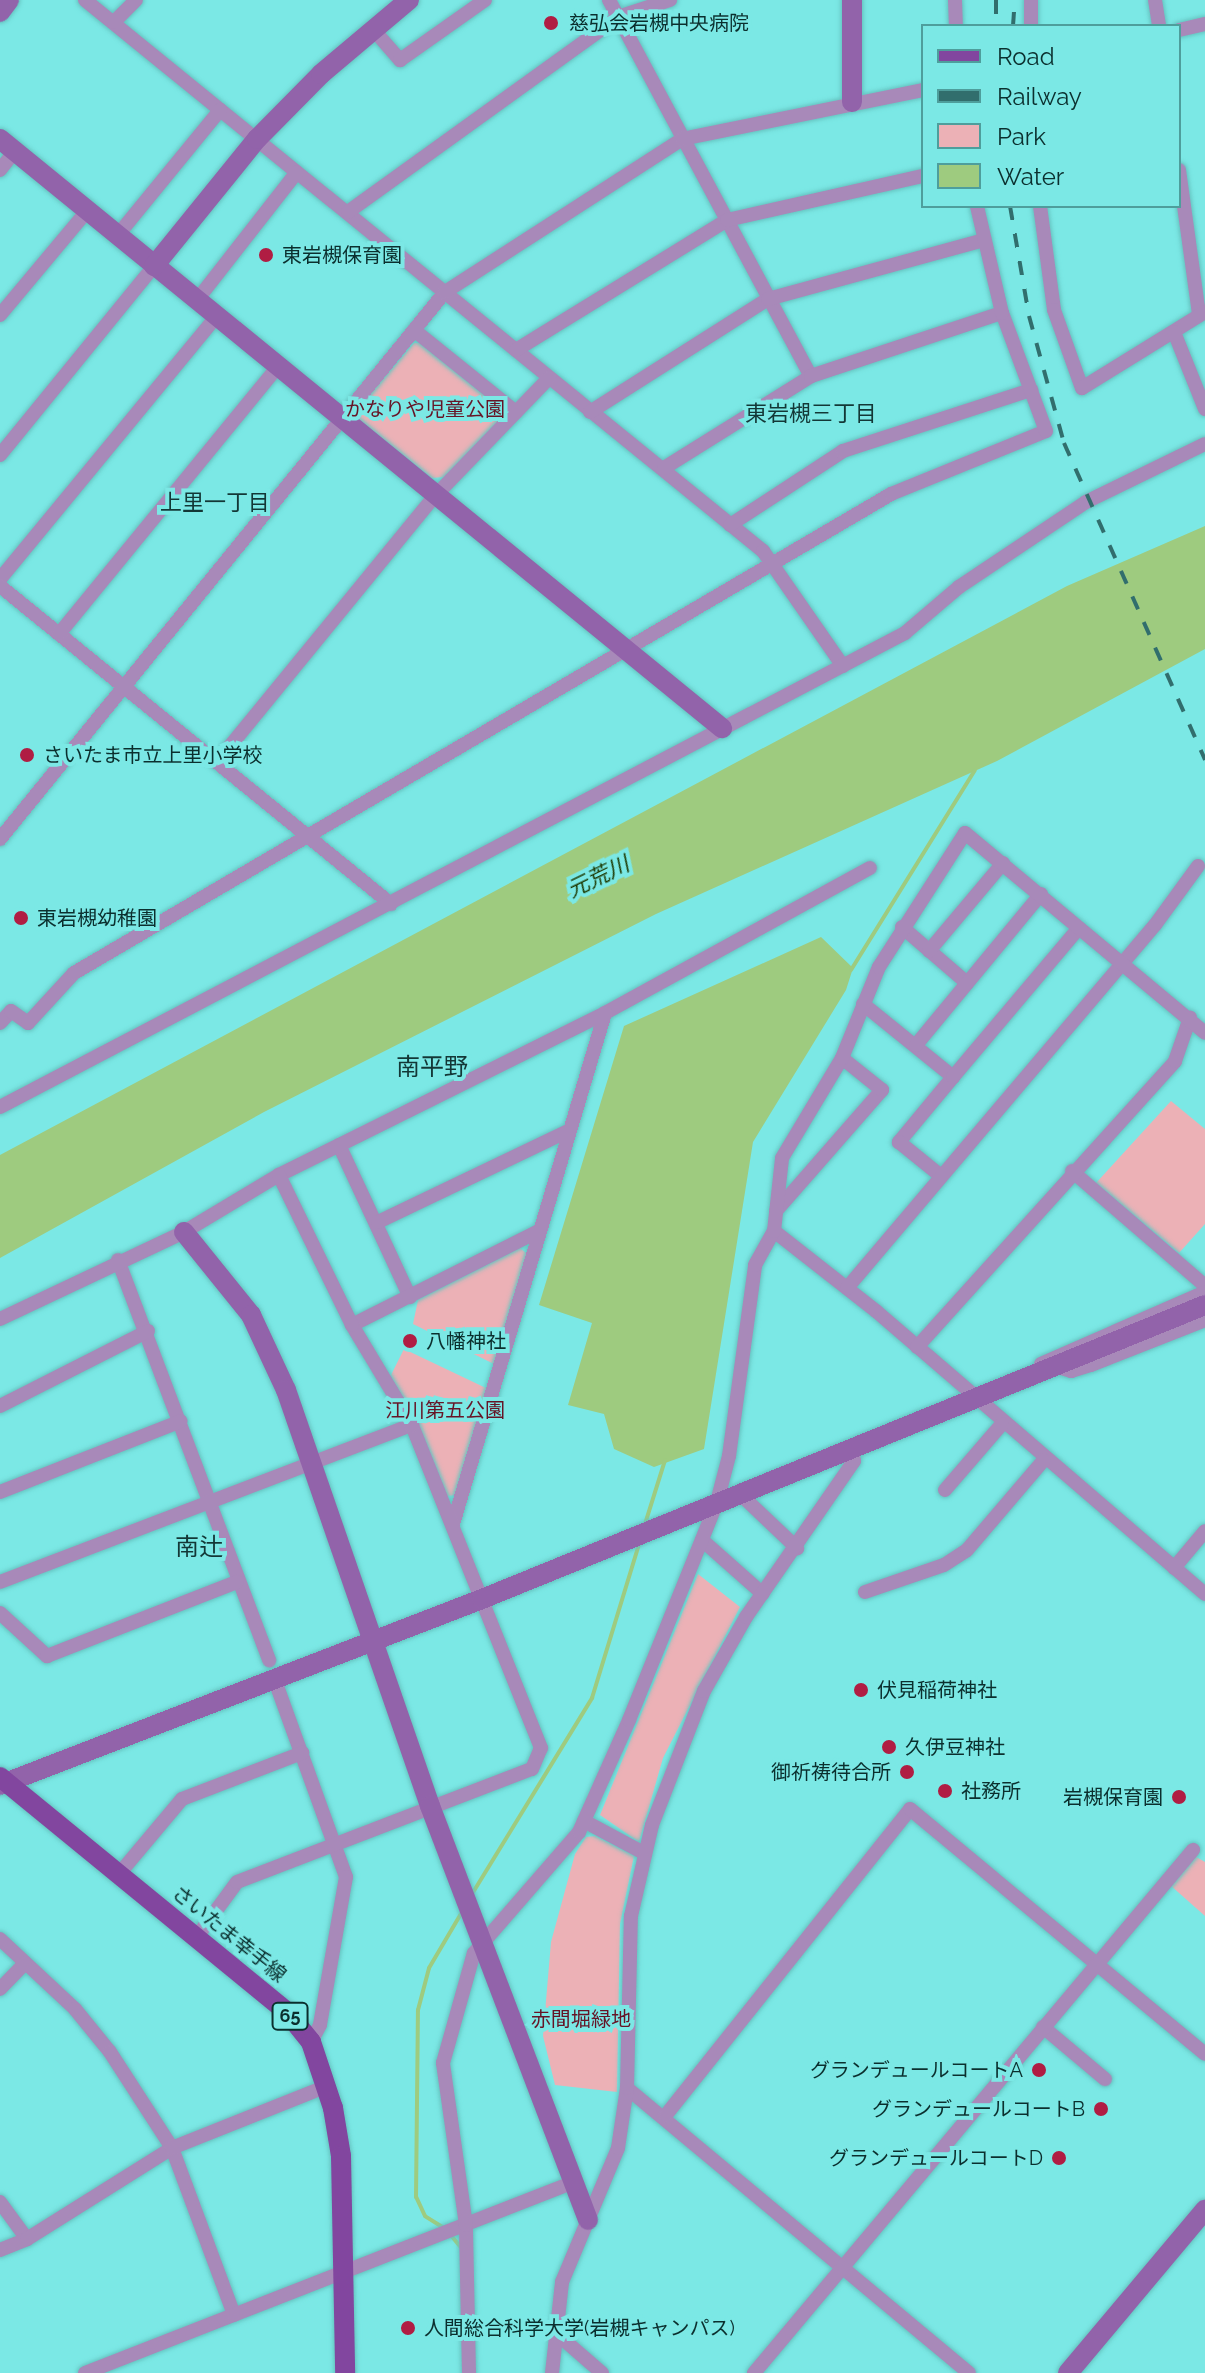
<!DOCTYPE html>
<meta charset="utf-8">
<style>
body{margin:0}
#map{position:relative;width:1205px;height:2373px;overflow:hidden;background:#7be8e5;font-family:Raleway,"Noto Sans JP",sans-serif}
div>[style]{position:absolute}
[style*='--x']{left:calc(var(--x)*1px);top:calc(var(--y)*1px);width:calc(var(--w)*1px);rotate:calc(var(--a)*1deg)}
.green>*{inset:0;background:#ecb1b6}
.water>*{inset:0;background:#9ecb7f}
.stream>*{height:4px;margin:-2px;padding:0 2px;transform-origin:2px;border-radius:2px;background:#9ecb7f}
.roads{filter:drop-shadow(0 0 2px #65c3c0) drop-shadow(0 0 2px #65c3c0)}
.street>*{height:14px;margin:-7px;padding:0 7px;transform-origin:7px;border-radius:7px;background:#a889b9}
.secondary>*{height:20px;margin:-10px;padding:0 10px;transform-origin:10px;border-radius:10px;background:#9263aa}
.primary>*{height:20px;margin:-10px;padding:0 10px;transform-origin:10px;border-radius:10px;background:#82469f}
.rail>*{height:4px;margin-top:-2px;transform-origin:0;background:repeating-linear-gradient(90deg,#316e6d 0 14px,transparent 0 28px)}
.dots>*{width:22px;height:22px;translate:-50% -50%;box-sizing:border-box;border:4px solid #7be8e5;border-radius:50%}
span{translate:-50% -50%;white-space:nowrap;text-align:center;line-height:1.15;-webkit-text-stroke:8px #7be8e5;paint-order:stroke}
.shield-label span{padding:2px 6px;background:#7be8e5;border:2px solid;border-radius:6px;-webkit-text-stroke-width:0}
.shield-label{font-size:18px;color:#0b2f2e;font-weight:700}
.poi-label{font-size:20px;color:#0b2f2e}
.left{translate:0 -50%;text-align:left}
.right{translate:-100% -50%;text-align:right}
.park-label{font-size:20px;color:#661426}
.street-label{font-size:20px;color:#0b2f2e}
.neighbourhood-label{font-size:22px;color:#133736}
.water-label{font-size:22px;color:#1c3801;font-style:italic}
.quarter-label{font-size:24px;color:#133736}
.legend{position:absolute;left:921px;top:24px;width:260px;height:184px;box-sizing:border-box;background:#7be8e5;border:2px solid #4e9e9c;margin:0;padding:10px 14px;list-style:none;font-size:24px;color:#0b2f2e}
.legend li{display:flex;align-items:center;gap:16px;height:40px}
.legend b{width:40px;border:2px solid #4e9e9c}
</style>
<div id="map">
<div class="green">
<div style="clip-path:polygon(414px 343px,420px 343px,507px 414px,444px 477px,432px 478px,358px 419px,355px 412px)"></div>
<div style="clip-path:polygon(1171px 1101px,1205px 1129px,1205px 1224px,1179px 1253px,1096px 1183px)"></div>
<div style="clip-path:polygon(520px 1248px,528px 1255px,496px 1365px,413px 1324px,418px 1300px)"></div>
<div style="clip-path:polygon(404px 1349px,488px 1389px,457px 1495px,446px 1496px,391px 1375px)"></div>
<div style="clip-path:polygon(698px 1574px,740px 1607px,663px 1758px,639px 1842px,600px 1815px)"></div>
<div style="clip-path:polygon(595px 1836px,634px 1856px,620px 1924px,617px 2092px,555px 2085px,543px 2036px,551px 1942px,575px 1854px,586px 1837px)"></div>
<div style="clip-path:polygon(1193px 1855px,1205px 1862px,1205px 1916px,1170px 1885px)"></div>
</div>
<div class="water">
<div style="clip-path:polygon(1205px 526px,1205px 649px,997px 761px,656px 914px,264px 1112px,0 1258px,0 1155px,1067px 586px)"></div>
<div style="clip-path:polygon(821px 937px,853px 968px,846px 990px,753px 1142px,704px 1449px,654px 1467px,614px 1449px,604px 1414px,568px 1405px,592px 1323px,539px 1305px,624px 1026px)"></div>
</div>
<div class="stream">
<div style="--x:851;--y:970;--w:235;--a:-58.2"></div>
<div style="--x:645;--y:1524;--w:67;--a:-72.6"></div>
<div style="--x:472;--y:1894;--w:230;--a:-58.5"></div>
<div style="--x:592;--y:1698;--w:161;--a:-73"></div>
<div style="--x:444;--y:2228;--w:22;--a:-148"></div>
<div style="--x:425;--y:2216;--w:21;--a:-115"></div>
<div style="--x:416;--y:2197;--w:187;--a:-89.4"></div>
<div style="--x:418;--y:2010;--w:43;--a:-75.3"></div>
<div style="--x:429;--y:1968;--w:65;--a:-59.5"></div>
<div style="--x:450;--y:2234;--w:19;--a:51"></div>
</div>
<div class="roads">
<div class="street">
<div style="--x:85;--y:0;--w:874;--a:39.1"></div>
<div style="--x:763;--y:551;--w:140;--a:55.2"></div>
<div style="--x:609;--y:0;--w:427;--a:61.8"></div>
<div style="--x:955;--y:0;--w:26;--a:88"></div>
<div style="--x:1155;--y:0;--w:26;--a:81"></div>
<div style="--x:114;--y:22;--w:31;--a:-45"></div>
<div style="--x:1031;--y:26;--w:26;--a:-90"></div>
<div style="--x:372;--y:28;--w:43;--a:48.8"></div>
<div style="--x:400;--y:60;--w:104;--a:-35.2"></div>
<div style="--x:1179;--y:30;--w:27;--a:-13"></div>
<div style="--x:0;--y:170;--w:24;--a:-52"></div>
<div style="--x:1179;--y:170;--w:146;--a:82.1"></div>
<div style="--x:1040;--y:206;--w:105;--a:82.3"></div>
<div style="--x:1054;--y:310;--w:83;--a:70.3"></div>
<div style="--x:1082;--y:388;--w:145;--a:-31.7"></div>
<div style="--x:348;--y:212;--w:333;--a:-35.8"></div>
<div style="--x:618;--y:17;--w:55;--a:-18.1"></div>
<div style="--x:117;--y:236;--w:163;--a:-50.7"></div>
<div style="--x:197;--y:300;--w:162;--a:-52"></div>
<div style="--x:0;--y:315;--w:136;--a:-50.1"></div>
<div style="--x:414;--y:330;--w:131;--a:38.8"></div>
<div style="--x:1174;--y:332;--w:83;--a:68.1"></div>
<div style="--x:516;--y:350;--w:248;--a:-31.6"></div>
<div style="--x:727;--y:220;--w:201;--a:-12.7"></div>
<div style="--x:590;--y:412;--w:211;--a:-32.4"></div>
<div style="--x:768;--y:299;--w:224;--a:-15.3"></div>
<div style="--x:0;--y:455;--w:244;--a:-50.8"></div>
<div style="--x:664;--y:468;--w:173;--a:-32"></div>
<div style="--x:811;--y:376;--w:201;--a:-18.3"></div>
<div style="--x:730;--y:525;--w:135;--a:-33.2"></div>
<div style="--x:843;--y:451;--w:198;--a:-18"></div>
<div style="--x:0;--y:579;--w:341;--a:-50.5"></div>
<div style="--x:0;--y:586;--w:504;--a:39.12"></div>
<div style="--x:59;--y:634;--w:346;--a:-50.7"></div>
<div style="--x:217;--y:762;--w:343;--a:-50.7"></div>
<div style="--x:434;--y:497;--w:165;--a:-46"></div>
<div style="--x:0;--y:839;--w:705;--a:-50.87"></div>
<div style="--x:445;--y:292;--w:282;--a:-32.8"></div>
<div style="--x:682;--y:139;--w:246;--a:-11.5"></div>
<div style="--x:902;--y:927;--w:86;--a:40.7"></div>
<div style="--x:929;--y:951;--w:115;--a:-49.9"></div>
<div style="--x:863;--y:1004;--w:116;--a:39"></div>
<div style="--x:953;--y:1077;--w:85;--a:129.7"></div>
<div style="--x:899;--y:1142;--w:54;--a:39"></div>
<div style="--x:0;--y:1023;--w:16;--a:-47"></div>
<div style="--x:11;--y:1011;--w:21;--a:35"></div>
<div style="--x:28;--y:1023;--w:68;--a:-47.4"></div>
<div style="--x:74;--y:973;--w:947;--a:-30.38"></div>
<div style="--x:891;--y:494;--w:167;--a:-22.1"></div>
<div style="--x:1046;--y:431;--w:126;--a:-110.4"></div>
<div style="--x:1002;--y:313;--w:110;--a:-103.2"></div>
<div style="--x:916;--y:1045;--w:196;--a:-50.4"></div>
<div style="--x:953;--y:1077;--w:195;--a:-49.8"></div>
<div style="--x:0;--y:1107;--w:1022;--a:-27.64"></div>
<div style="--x:905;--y:633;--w:71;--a:-40.4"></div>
<div style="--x:959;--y:587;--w:153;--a:-33.8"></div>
<div style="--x:1086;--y:502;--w:132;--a:-26"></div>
<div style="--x:339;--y:1145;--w:168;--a:65"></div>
<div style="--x:1072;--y:1171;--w:176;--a:40.8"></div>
<div style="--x:776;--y:1211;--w:161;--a:-48.8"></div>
<div style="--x:882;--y:1090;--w:51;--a:-141.3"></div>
<div style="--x:378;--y:1222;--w:213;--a:-25.6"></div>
<div style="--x:774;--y:1231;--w:130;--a:38.1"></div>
<div style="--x:876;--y:1311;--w:434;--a:40.7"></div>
<div style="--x:118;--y:1260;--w:428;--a:69.3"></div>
<div style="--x:847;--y:1288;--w:476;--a:-49.7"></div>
<div style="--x:1155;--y:925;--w:73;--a:-53.9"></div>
<div style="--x:0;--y:1319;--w:204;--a:-25.3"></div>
<div style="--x:184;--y:1232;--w:111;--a:-31"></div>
<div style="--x:279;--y:1175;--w:364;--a:-26.4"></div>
<div style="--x:605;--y:1013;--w:302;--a:-28.7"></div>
<div style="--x:352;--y:1325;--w:209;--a:-26.7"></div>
<div style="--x:917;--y:1347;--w:385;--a:-47.9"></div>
<div style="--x:1175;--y:1061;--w:46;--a:-70.8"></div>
<div style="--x:1041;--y:1364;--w:179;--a:-23.7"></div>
<div style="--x:1058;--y:1367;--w:14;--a:17"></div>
<div style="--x:1071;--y:1371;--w:21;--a:-17"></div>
<div style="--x:1091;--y:1365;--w:123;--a:-21.5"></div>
<div style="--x:0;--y:1406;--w:166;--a:-26.9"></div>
<div style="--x:945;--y:1490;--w:87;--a:-49.2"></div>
<div style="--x:0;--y:1492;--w:194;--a:-21.4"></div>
<div style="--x:740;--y:1494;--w:79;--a:43.5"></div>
<div style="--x:453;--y:1524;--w:533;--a:-73.43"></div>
<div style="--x:702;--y:1540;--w:81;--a:41.5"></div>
<div style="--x:1174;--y:1568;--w:48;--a:-50"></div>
<div style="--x:0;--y:1582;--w:441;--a:-20.9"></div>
<div style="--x:865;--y:1592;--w:83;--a:-18.9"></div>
<div style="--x:944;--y:1565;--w:27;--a:-33"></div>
<div style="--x:967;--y:1550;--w:118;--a:-49.5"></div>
<div style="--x:0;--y:1613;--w:64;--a:42.5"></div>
<div style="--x:47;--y:1656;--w:204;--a:-21.3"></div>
<div style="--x:278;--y:1689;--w:200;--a:70.1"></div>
<div style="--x:346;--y:1877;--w:150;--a:100"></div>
<div style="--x:320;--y:2025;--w:19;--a:118"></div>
<div style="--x:584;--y:1821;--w:68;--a:28.1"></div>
<div style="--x:119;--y:1874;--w:98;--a:-50"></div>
<div style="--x:182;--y:1799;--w:129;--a:-21"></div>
<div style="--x:196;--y:1938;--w:69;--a:-53.8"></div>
<div style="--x:237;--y:1882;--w:316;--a:-21"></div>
<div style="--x:532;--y:1769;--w:23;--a:-67"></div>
<div style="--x:541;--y:1748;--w:348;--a:-111.8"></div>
<div style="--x:412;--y:1425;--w:117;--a:-121"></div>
<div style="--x:352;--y:1325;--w:167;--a:-116"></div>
<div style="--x:0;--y:1939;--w:103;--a:43"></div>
<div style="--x:75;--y:2009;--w:55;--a:50.9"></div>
<div style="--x:110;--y:2052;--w:114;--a:57.1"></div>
<div style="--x:172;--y:2148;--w:178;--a:69.6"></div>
<div style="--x:0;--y:1989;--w:35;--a:-46"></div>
<div style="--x:1043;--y:2027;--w:81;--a:40"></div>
<div style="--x:627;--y:2088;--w:445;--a:39.8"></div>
<div style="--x:666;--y:2115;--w:391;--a:-51.4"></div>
<div style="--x:910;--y:1809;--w:383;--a:39.7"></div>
<div style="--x:0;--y:2202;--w:46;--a:53.9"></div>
<div style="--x:0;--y:2250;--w:29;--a:-22"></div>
<div style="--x:27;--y:2239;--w:171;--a:-32.1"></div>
<div style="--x:172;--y:2148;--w:167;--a:-21.8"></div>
<div style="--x:556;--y:2333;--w:61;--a:41"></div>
<div style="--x:85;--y:2373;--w:525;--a:-21.34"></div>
<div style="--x:469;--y:2373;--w:148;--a:-91.2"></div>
<div style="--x:466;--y:2225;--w:164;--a:-98.1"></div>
<div style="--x:443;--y:2063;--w:114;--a:-74.3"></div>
<div style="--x:474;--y:1953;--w:160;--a:-49"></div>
<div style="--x:579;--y:1832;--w:123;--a:-65.9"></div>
<div style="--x:629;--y:1720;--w:235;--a:-68"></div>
<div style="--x:717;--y:1502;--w:48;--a:-75.4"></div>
<div style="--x:729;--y:1456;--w:193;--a:-82.2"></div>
<div style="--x:755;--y:1265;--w:39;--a:-61"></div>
<div style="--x:774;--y:1231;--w:73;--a:-83.7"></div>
<div style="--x:782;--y:1158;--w:117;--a:-59"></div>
<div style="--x:842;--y:1058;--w:98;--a:-67.9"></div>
<div style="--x:879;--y:967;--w:159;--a:-57.3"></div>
<div style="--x:965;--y:833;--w:312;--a:39.8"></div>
<div style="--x:552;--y:2373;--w:92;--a:-83.7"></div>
<div style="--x:562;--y:2282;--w:145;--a:-67.3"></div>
<div style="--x:618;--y:2148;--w:61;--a:-81.5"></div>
<div style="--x:627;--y:2088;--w:172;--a:-88.7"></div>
<div style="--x:631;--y:1916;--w:93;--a:-77"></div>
<div style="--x:652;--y:1825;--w:144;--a:-68.8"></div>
<div style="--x:704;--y:1691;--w:85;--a:-60.4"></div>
<div style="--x:746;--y:1617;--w:190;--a:-55.3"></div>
<div style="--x:854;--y:1461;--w:12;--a:-104"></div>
<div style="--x:754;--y:2373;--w:683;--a:-49.99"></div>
</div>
<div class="secondary">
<div style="--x:0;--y:12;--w:15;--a:-53"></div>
<div style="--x:852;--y:102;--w:102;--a:-90"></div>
<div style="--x:0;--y:139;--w:932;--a:39.21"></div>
<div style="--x:154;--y:266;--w:164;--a:-51"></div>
<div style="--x:257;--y:139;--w:91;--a:-45.4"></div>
<div style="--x:321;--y:74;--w:115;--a:-40.1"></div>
<div style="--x:184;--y:1232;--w:107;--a:51.1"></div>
<div style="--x:251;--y:1315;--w:83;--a:65"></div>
<div style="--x:286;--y:1390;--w:440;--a:70.9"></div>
<div style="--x:430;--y:1806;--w:443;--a:69.1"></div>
<div style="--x:0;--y:1785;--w:517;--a:-21.1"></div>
<div style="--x:482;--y:1599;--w:780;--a:-22.13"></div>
<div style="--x:1068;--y:2373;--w:213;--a:-50"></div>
</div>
<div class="primary">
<div style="--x:0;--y:1777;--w:370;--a:39.3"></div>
<div style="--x:286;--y:2011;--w:40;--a:51"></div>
<div style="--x:311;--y:2042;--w:70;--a:71.6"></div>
<div style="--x:333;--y:2108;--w:49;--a:80.5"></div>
<div style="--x:341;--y:2156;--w:217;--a:88.9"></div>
</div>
</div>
<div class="rail">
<div style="--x:996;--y:0;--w:26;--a:90"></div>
<div style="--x:1013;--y:26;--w:26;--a:-86"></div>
<div style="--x:1010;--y:206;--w:112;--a:80.2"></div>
<div style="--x:1029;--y:316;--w:132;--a:74.6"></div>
<div style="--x:1064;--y:443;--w:347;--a:66"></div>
</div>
<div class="dots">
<div style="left:551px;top:23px;background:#b01d43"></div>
<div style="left:266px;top:255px;background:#b01d43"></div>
<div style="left:27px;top:755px;background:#b01d43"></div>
<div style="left:21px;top:918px;background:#b01d43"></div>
<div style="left:410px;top:1341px;background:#b01d43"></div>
<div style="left:861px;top:1690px;background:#b01d43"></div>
<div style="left:889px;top:1747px;background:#b01d43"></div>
<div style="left:907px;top:1772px;background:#b01d43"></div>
<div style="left:945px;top:1791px;background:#b01d43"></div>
<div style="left:1179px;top:1797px;background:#b01d43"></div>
<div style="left:1039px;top:2070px;background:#b01d43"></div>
<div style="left:1101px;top:2109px;background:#b01d43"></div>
<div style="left:1059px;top:2158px;background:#b01d43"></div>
<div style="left:408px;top:2328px;background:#b01d43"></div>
</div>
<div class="shield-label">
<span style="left:290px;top:2016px">65</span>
</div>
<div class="poi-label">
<span class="left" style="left:569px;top:23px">慈弘会岩槻中央病院</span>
<span class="left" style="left:282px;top:255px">東岩槻保育園</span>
<span class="left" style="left:43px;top:755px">さいたま市立上里小学校</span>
<span class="left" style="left:37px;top:918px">東岩槻幼稚園</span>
<span class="left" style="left:426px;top:1341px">八幡神社</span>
<span class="left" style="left:877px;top:1690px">伏見稲荷神社</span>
<span class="left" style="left:905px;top:1747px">久伊豆神社</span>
<span class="right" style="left:891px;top:1772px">御祈祷待合所</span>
<span class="left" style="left:961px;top:1791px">社務所</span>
<span class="right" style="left:1163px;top:1797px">岩槻保育園</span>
<span class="right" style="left:1023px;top:2070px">グランデュールコートA</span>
<span class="right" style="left:1085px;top:2109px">グランデュールコートB</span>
<span class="right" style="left:1043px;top:2158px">グランデュールコートD</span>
<span class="left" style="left:424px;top:2328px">人間総合科学大学(岩槻キャンパス)</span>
</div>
<div class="park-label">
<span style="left:425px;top:409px">かなりや児童公園</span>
<span style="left:445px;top:1410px">江川第五公園</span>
<span style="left:581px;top:2019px">赤間堀緑地</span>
</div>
<div class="street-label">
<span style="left:229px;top:1934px;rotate:39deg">さいたま幸手線</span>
</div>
<div class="neighbourhood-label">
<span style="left:811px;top:414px">東岩槻三丁目</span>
<span style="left:215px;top:503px">上里一丁目</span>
</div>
<div class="water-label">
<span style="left:598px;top:877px;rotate:-26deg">元荒川</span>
</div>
<div class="quarter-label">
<span style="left:432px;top:1067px">南平野</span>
<span style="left:199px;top:1547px">南辻</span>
</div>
<ul class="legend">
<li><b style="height:10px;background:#82469f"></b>Road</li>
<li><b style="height:10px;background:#316e6d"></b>Railway</li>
<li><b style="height:22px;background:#ecb1b6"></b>Park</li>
<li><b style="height:22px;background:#9ecb7f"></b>Water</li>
</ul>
</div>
